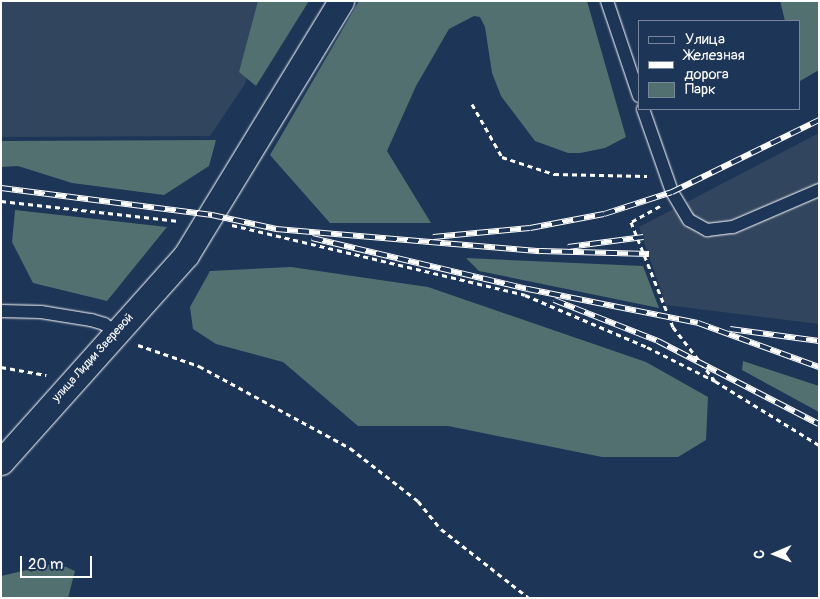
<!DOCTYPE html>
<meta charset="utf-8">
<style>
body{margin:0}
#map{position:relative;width:820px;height:599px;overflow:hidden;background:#1d3557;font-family:Pangolin,sans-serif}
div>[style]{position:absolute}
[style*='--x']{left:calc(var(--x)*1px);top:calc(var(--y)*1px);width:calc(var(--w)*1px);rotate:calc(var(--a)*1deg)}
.built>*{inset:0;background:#32455e}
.green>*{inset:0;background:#52706f}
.path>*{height:3px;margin-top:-1.5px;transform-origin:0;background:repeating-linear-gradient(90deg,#fff 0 5px,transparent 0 9px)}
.roads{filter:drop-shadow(0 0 1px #fff) drop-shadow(0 0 1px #fff)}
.lane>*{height:12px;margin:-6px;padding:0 6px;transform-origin:6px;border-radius:6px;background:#1d3557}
.street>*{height:25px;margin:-12.5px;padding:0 12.5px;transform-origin:12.5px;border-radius:12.5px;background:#1d3557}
.rail>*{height:5.5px;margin-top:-2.75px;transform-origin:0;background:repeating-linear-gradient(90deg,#1d3557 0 11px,#fff 0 22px);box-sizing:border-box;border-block:1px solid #fff}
span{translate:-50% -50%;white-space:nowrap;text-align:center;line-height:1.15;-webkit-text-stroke:5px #1d3557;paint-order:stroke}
.street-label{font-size:12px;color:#fff}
.frame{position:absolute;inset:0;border:2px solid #fff;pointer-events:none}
.legend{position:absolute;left:638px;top:20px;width:162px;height:90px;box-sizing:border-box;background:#1d3557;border:1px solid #77869a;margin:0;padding:6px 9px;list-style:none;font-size:15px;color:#fff}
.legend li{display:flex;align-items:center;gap:10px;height:25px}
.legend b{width:25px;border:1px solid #77869a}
.north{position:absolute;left:750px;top:529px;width:50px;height:50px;-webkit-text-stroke:4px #1d3557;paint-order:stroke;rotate:269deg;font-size:14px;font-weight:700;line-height:20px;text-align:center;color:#fff}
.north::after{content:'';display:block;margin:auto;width:18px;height:22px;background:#fff;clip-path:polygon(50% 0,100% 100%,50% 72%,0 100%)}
.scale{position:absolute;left:20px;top:556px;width:72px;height:22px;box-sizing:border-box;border:2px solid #fff;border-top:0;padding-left:6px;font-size:15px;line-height:18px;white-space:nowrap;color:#fff;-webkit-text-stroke:4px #1d3557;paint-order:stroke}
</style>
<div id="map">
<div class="built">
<div style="clip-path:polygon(1px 1px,268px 1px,245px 84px,210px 136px,1px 137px)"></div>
<div style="clip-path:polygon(819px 133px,819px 324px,666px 305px,639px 227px)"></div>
</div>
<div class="green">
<div style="clip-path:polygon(258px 1px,309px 1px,256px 86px,239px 72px)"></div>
<div style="clip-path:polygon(359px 1px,587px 1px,626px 137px,605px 148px,580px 153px,568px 153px,535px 141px,501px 96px,492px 73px,485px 27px,480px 17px,474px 16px,449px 29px,416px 86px,387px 151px,431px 223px,330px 223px,270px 155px)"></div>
<div style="clip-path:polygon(780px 1px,819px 1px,819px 70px,800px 81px,799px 21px,785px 21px)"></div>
<div style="clip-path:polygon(216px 140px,209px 166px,164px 195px,72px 183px,18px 166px,1px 167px,1px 141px)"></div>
<div style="clip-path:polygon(15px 210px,167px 227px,107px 301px,33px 283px,12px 242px)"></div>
<div style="clip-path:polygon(466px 258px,643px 266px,659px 308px,479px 271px)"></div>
<div style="clip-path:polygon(291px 267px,428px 287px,646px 362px,708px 397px,706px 440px,678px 457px,602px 457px,448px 426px,358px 426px,283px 362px,216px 344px,193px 329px,190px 307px,210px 271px)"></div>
<div style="clip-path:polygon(743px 361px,819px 386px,819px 412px,742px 370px)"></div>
<div style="clip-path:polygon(57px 563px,75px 571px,68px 598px,1px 598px,1px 576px)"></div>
</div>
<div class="path">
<div style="--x:472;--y:104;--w:61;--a:60.5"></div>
<div style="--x:502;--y:157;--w:55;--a:18.1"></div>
<div style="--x:554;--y:174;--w:93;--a:1.2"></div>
<div style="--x:1;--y:201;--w:179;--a:6.4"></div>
<div style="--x:660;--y:206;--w:33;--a:151"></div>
<div style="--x:631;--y:222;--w:113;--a:68.2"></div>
<div style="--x:673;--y:327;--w:68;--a:52.1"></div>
<div style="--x:715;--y:381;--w:122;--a:31.6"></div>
<div style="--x:232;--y:225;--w:301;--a:13.4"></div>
<div style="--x:525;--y:295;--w:133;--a:23.1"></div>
<div style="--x:647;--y:347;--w:76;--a:26.6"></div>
<div style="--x:138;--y:345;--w:65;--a:19"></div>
<div style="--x:199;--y:366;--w:172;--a:28.5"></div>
<div style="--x:350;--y:448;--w:86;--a:37.9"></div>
<div style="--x:418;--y:501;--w:36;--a:51"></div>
<div style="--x:441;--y:529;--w:112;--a:38.1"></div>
<div style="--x:1;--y:367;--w:46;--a:10.1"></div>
</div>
<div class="roads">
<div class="lane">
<div style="--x:607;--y:1;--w:100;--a:71.4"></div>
<div style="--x:643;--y:109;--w:88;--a:70.7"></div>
<div style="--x:672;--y:192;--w:33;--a:59"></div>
<div style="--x:689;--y:220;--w:21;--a:29"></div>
<div style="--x:707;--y:230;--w:26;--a:-7"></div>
<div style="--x:733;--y:227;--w:94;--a:-23.3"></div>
<div style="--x:1;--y:311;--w:40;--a:1.4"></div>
<div style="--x:41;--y:312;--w:51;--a:9.1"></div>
<div style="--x:91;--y:320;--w:14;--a:17"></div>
<div style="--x:104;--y:324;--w:14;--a:34"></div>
</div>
<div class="street">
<div style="--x:1;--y:462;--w:278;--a:-48.2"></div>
<div style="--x:186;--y:255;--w:298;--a:-58.6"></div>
</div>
</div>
<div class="rail">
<div style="--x:1;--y:188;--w:213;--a:7.3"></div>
<div style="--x:212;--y:215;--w:66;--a:12.3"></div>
<div style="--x:276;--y:229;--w:265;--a:4.8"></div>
<div style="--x:540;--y:251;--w:109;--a:1.6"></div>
<div style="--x:433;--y:237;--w:97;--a:-5.3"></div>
<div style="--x:530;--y:228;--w:75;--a:-10.7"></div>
<div style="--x:604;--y:214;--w:71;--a:-17.9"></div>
<div style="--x:672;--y:192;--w:164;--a:-26.1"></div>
<div style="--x:312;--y:238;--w:222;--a:13.3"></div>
<div style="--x:528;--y:289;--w:173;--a:11.3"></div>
<div style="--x:698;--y:323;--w:129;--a:20"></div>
<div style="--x:568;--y:247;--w:76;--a:-7.6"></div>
<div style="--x:554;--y:300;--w:112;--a:21.5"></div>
<div style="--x:658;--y:341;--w:181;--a:27.3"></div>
<div style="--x:730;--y:329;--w:90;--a:7.7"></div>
</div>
<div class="street-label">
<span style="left:93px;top:358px;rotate:-48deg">улица Лидии Зверевой</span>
</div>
<div class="frame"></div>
<ul class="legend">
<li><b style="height:6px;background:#1d3557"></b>Улица</li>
<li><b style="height:6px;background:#fff"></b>Железная дорога</li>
<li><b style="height:14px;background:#52706f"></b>Парк</li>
</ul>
<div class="north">С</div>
<div class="scale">20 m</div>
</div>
